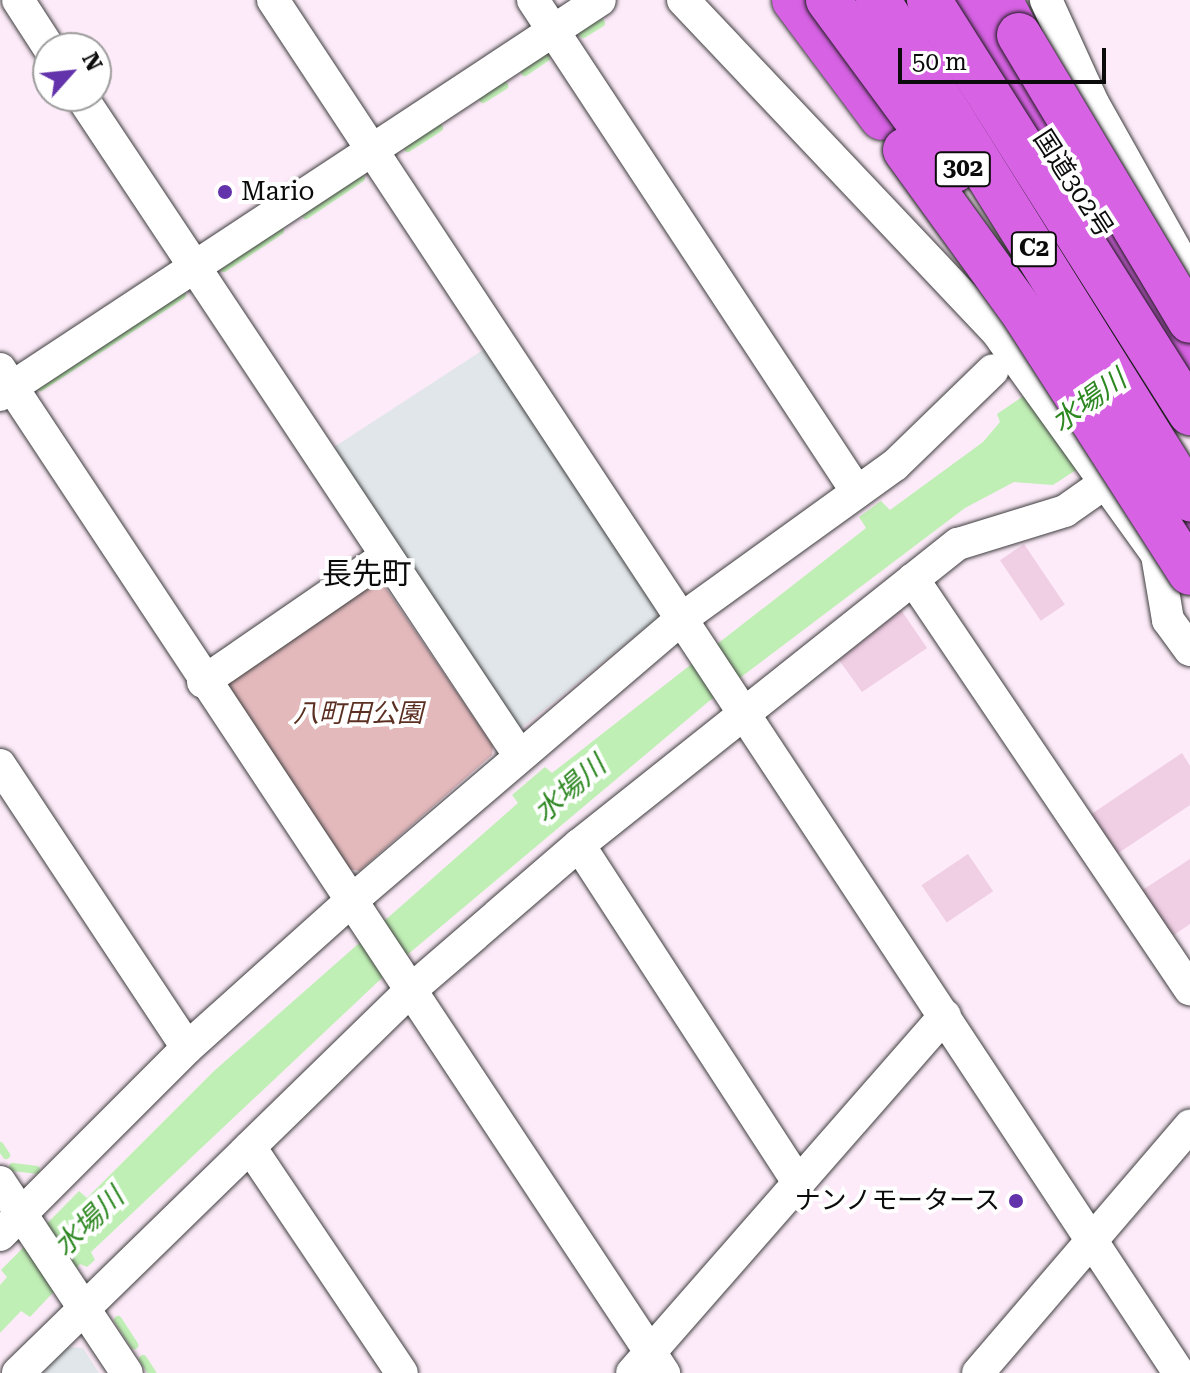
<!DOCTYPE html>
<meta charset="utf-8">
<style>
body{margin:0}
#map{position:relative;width:1190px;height:1373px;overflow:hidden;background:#fdebf9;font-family:"Roboto Serif","Noto Sans JP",serif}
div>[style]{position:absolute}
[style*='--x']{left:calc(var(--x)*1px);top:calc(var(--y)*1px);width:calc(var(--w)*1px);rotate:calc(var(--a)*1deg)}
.industrial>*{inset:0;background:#e0e6e9}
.farmland>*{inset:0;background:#f0cee4;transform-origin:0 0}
.green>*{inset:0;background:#e3b9bc}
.water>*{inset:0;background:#c0efb5}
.stream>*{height:8px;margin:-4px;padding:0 4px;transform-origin:4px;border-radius:4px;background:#c0efb5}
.roads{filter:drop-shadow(0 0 2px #3e3e3e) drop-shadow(0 0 2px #3e3e3e)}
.minor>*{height:32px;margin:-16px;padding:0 16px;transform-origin:16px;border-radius:16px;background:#fff}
.highway>*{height:44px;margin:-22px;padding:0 22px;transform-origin:22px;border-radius:22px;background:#d762e4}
.bridges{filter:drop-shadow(0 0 2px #1c1c1c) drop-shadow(0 0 2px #1c1c1c)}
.highway-bridge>*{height:44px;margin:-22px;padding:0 22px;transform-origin:22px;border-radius:22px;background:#d762e4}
.dots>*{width:22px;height:22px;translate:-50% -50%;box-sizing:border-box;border:4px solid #fff;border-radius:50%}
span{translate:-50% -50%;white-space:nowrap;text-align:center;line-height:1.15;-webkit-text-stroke:8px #fff;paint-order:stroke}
.shield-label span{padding:2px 6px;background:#fff;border:2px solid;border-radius:6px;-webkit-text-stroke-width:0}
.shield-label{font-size:24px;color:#0b0b0b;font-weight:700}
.street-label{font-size:26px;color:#0b0b0b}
.poi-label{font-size:26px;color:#0b0b0b}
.left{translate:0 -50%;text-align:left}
.right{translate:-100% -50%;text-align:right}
.park-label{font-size:26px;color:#5b3023;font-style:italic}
.water-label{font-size:28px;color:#2e8822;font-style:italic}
.quarter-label{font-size:30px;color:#0b0b0b}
.north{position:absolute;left:32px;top:32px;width:80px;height:80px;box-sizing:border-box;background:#fff;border:2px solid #9d9d9d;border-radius:50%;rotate:63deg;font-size:22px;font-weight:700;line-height:32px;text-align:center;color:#0b0b0b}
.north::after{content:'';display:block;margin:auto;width:28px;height:36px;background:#6333ab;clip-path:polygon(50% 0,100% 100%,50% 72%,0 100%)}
.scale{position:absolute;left:898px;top:48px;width:208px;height:36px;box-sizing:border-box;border:4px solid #0b0b0b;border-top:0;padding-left:10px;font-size:24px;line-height:28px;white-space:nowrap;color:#0b0b0b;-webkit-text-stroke:6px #fff;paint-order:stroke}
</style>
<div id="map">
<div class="industrial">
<div style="clip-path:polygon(486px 348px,656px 606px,657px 618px,520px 729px,328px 451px)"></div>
<div style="clip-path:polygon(68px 1347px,83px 1348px,99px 1373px,43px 1373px)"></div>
</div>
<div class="farmland">
<div style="left:1024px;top:544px;width:73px;height:29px;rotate:56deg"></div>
<div style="clip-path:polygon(901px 610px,927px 648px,862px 692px,839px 660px)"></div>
<div style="clip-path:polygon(1182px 753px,1190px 766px,1190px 805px,1114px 856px,1087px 817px)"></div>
<div style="left:968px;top:854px;width:45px;height:56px;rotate:56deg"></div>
<div style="clip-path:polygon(1190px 859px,1190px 924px,1171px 937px,1141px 891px)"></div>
</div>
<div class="green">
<div style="clip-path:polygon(379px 578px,493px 746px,492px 755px,359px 871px,349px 869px,222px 682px)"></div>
</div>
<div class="water">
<div style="clip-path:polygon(1190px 282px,1190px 396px,1053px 485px,1014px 482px,965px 508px,708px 702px,400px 961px,91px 1252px,95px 1260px,87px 1267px,80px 1264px,30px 1317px,21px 1311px,0 1333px,0 1285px,7px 1277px,1px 1270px,79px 1191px,87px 1198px,214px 1071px,518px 803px,512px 795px,545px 767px,552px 773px,866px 528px,859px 517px,881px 501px,890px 510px,983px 442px,1000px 422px,997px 414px)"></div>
</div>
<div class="stream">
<div style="--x:583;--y:34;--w:21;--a:-31"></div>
<div style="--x:525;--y:72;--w:25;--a:-34"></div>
<div style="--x:483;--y:99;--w:25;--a:-32"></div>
<div style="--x:408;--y:148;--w:37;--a:-33"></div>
<div style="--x:306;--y:215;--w:66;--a:-33.9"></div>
<div style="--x:224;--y:268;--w:67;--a:-33.5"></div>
<div style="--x:41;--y:387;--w:168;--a:-33.1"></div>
<div style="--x:0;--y:1146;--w:11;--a:56"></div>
<div style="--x:13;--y:1167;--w:23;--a:7"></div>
<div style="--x:118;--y:1320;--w:30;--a:57"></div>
<div style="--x:143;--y:1359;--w:17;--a:57"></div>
</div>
<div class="roads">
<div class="minor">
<div style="--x:18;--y:0;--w:57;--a:57.1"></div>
<div style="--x:273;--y:0;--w:1645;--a:56.58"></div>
<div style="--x:533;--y:0;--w:589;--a:56.63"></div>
<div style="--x:683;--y:0;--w:457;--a:46.6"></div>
<div style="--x:997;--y:332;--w:274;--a:54.3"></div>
<div style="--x:1157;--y:555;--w:66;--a:80.4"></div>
<div style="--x:1168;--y:620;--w:37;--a:54"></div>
<div style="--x:1046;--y:0;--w:113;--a:65.5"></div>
<div style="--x:1093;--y:103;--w:198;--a:60.7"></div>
<div style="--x:81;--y:96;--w:791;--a:56.39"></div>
<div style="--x:0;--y:369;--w:1204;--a:56.52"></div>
<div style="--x:0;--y:395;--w:718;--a:-33.36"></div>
<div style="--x:913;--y:579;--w:495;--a:56"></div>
<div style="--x:203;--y:682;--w:222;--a:-34.5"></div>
<div style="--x:0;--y:765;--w:339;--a:56.5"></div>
<div style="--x:579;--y:845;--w:402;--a:57"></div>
<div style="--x:250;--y:1147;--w:272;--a:56.1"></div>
<div style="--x:0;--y:1182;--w:229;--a:56.4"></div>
<div style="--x:0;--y:1235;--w:264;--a:-45"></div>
<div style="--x:187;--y:1048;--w:219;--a:-41.9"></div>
<div style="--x:350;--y:902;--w:439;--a:-40.5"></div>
<div style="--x:684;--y:617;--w:260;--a:-35.8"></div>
<div style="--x:895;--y:465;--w:136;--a:-44.1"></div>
<div style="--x:18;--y:1373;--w:550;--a:-44.26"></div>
<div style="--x:412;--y:989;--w:221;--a:-40.8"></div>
<div style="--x:579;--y:845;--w:484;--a:-38.5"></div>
<div style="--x:958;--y:544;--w:112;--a:-17.1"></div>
<div style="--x:1065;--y:511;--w:49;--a:-35"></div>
<div style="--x:632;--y:1373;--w:475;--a:-48.8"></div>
<div style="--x:978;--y:1373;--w:326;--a:-49.4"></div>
</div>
<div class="highway">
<div style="--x:794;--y:0;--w:147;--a:53.3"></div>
<div style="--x:956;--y:0;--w:435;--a:57.5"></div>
<div style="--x:1000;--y:0;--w:40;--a:62"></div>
<div style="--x:1154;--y:468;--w:70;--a:59"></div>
</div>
</div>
<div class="bridges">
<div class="highway-bridge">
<div style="--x:828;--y:0;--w:212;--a:53.6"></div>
<div style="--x:878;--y:0;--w:589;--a:57.98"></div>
<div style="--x:929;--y:0;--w:489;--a:57.7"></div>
<div style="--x:1019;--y:35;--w:333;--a:59.1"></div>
<div style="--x:905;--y:150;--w:205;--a:54.1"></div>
<div style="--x:1025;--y:316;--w:305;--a:57.3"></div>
</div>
</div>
<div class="dots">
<div style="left:225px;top:192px;background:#6333ab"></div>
<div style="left:1016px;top:1201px;background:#6333ab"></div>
</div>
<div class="shield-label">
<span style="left:963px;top:169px">302</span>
<span style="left:1034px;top:249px">C2</span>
</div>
<div class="street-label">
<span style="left:1073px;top:184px;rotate:57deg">国道302号</span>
</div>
<div class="poi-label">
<span class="left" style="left:241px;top:192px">Mario</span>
<span class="right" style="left:1000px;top:1201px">ナンノモータース</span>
</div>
<div class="park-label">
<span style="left:358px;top:714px">八町田公園</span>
</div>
<div class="water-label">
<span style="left:1089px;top:401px;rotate:-36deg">水場川</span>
<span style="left:570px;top:789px;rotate:-41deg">水場川</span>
<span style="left:89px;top:1222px;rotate:-44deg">水場川</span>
</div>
<div class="quarter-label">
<span style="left:367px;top:574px">長先町</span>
</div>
<div class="north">N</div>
<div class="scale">50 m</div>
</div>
